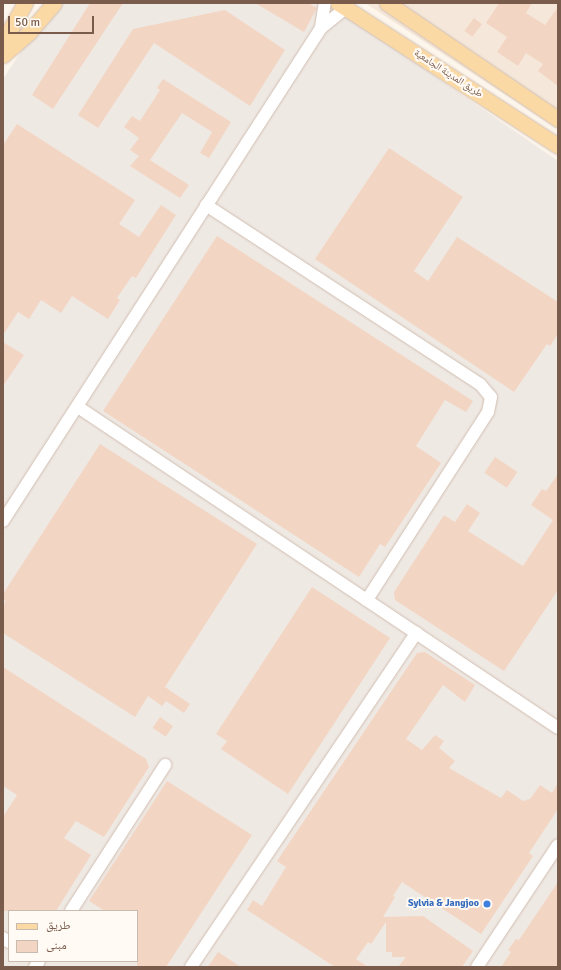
<!DOCTYPE html>
<meta charset="utf-8">
<style>
body{margin:0}
#map{position:relative;width:561px;height:970px;overflow:hidden;background:#fdf6ec;font-family:Signika,"Noto Naskh Arabic",sans-serif}
div>[style]{position:absolute}
[style*='--x']{left:calc(var(--x)*1px);top:calc(var(--y)*1px);width:calc(var(--w)*1px);rotate:calc(var(--a)*1deg)}
.residential>*{inset:0;background:#f5e8da}
.industrial>*{inset:0;background:#efe9e4}
.building>*{inset:0;background:#f3d5c3;transform-origin:0 0}
.roads{filter:drop-shadow(0 0 1px #d1beb0) drop-shadow(0 0 1px #d1beb0)}
.minor>*{height:12px;margin:-6px;padding:0 6px;transform-origin:6px;border-radius:6px;background:#fff}
.major>*{height:15px;margin:-7.5px;padding:0 7.5px;transform-origin:7.5px;border-radius:7.5px;background:#fbd9a5}
.dots>*{width:11px;height:11px;translate:-50% -50%;box-sizing:border-box;border:2px solid #fffaf3;border-radius:50%}
span{translate:-50% -50%;white-space:nowrap;text-align:center;line-height:1.15;-webkit-text-stroke:4px #fffaf3;paint-order:stroke}
.street-label{font-size:10px;color:#7a5c4d}
.shop-label{font-size:10px;color:#366cbe;font-weight:700}
.right{translate:-100% -50%;text-align:right}
.frame{position:absolute;inset:0;border:4px solid #7a5c4d;pointer-events:none}
.legend{position:absolute;left:8px;top:910px;width:130px;height:52px;box-sizing:border-box;background:#fffaf3;border:1px solid #cabbb1;margin:0;padding:5px 7px;list-style:none;font-size:12px;color:#7a5c4d}
.legend li{display:flex;align-items:center;gap:8px;height:20px}
.legend b{width:20px;border:1px solid #cabbb1}
.scale{position:absolute;left:8px;top:16px;width:86px;height:18px;box-sizing:border-box;border:2px solid #7a5c4d;border-top:0;padding-left:5px;font-size:12px;line-height:14px;white-space:nowrap;color:#7a5c4d;-webkit-text-stroke:3px #fffaf3;paint-order:stroke}
</style>
<div id="map">
<div class="residential">
<div style="clip-path:polygon(365px 3px,558px 3px,558px 129px)"></div>
</div>
<div class="industrial">
<div style="clip-path:polygon(evenodd,53px 3px,329px 3px,558px 161px,558px 967px,3px 967px,3px 79px,53px 3px,9px 911px,137px 911px,137px 961px,9px 961px,9px 911px)"></div>
</div>
<div class="building">
<div style="clip-path:polygon(90px 3px,123px 3px,53px 109px,32px 95px)"></div>
<div style="clip-path:polygon(255px 3px,308px 3px,317px 8px,304px 32px)"></div>
<div style="clip-path:polygon(499px 3px,532px 3px,526px 13px,545px 25px,558px 7px,558px 86px,538px 71px,543px 64px,526px 53px,518px 66px,497px 52px,507px 37px,486px 23px)"></div>
<div style="clip-path:polygon(225px 10px,285px 50px,250px 106px,154px 43px,98px 128px,78px 115px,133px 29px)"></div>
<div style="left:474px;top:18px;width:10px;height:16px;rotate:37deg"></div>
<div style="clip-path:polygon(163px 79px,231px 122px,209px 158px,200px 153px,212px 132px,182px 113px,150px 160px,189px 185px,180px 198px,130px 166px,139px 156px,130px 150px,139px 138px,124px 127px,132px 116px,140px 121px,160px 90px,157px 88px)"></div>
<div style="clip-path:polygon(17px 124px,135px 200px,119px 224px,139px 237px,161px 205px,176px 215px,136px 278px,132px 276px,117px 298px,120px 300px,108px 319px,72px 296px,61px 313px,41px 300px,29px 319px,18px 312px,3px 335px,3px 145px)"></div>
<div style="clip-path:polygon(389px 148px,463px 197px,414px 271px,428px 281px,457px 237px,558px 302px,558px 334px,550px 346px,547px 344px,514px 392px,315px 259px)"></div>
<div style="clip-path:polygon(217px 236px,473px 401px,466px 412px,445px 400px,416px 446px,441px 463px,385px 547px,380px 544px,359px 577px,103px 411px)"></div>
<div style="clip-path:polygon(3px 342px,24px 355px,3px 386px)"></div>
<div style="clip-path:polygon(100px 444px,257px 544px,165px 687px,190px 704px,184px 713px,166px 701px,162px 706px,148px 696px,135px 717px,3px 633px,3px 606px,6px 601px,3px 599px,3px 594px)"></div>
<div style="left:495px;top:457px;width:27px;height:19px;rotate:34deg"></div>
<div style="clip-path:polygon(558px 474px,558px 590px,504px 671px,395px 600px,394px 592px,444px 515px,455px 522px,467px 504px,480px 513px,468px 531px,523px 566px,553px 520px,531px 505px,542px 489px,546px 491px)"></div>
<div style="clip-path:polygon(312px 587px,390px 638px,288px 794px,221px 749px,227px 741px,216px 734px)"></div>
<div style="clip-path:polygon(425px 652px,475px 685px,465px 702px,443px 685px,406px 739px,422px 750px,435px 735px,444px 741px,439px 748px,455px 761px,449px 768px,501px 798px,507px 790px,523px 801px,530px 799px,540px 785px,552px 793px,558px 783px,558px 809px,529px 853px,533px 856px,481px 934px,402px 882px,393px 896px,395px 897px,383px 917px,423px 916px,473px 951px,462px 967px,398px 967px,406px 957px,392px 957px,392px 952px,386px 952px,386px 922px,371px 944px,368px 942px,356px 959px,368px 967px,335px 967px,247px 910px,253px 900px,262px 906px,286px 867px,277px 861px,417px 653px)"></div>
<div style="clip-path:polygon(3px 667px,146px 759px,149px 767px,104px 837px,76px 821px,64px 838px,91px 855px,56px 911px,3px 911px,3px 817px,17px 795px,3px 786px)"></div>
<div style="left:160px;top:717px;width:16px;height:13px;rotate:35deg"></div>
<div style="clip-path:polygon(167px 781px,252px 835px,166px 967px,137px 967px,137px 911px,105px 911px,89px 901px)"></div>
<div style="clip-path:polygon(558px 882px,558px 967px,501px 967px,511px 952px,508px 950px,516px 939px,519px 940px)"></div>
<div style="clip-path:polygon(218px 952px,241px 967px,208px 967px)"></div>
</div>
<div class="roads">
<div class="minor">
<div style="--x:321;--y:27;--w:24;--a:-81"></div>
<div style="--x:206;--y:205;--w:327;--a:33.2"></div>
<div style="--x:480;--y:384;--w:17;--a:50"></div>
<div style="--x:491;--y:397;--w:15;--a:101"></div>
<div style="--x:488;--y:412;--w:224;--a:122.8"></div>
<div style="--x:78;--y:407;--w:577;--a:33.77"></div>
<div style="--x:3;--y:521;--w:587;--a:-57.18"></div>
<div style="--x:321;--y:28;--w:32;--a:-39"></div>
<div style="--x:71;--y:911;--w:174;--a:-57.2"></div>
<div style="--x:3;--y:938;--w:7;--a:34"></div>
<div style="--x:35;--y:967;--w:7;--a:-56"></div>
<div style="--x:191;--y:967;--w:403;--a:-56"></div>
<div style="--x:477;--y:967;--w:146;--a:-56.4"></div>
</div>
<div class="major">
<div style="--x:338;--y:3;--w:262;--a:33"></div>
<div style="--x:387;--y:3;--w:207;--a:34.2"></div>
<div style="--x:3;--y:42;--w:45;--a:-60.6"></div>
<div style="--x:3;--y:55;--w:35;--a:-41"></div>
<div style="--x:29;--y:32;--w:38;--a:-49"></div>
</div>
</div>
<div class="dots">
<div style="left:487px;top:904px;background:#3f7fe0"></div>
</div>
<div class="street-label">
<span style="left:448px;top:74px;rotate:33deg">طريق المدينة الجامعية</span>
</div>
<div class="shop-label">
<span class="right" style="left:479px;top:904px">Sylvia &amp; Jangjoo</span>
</div>
<div class="frame"></div>
<ul class="legend">
<li><b style="height:5px;background:#fbd9a5"></b>طريق</li>
<li><b style="height:11px;background:#f3d5c3"></b>مبنى</li>
</ul>
<div class="scale">50 m</div>
</div>
